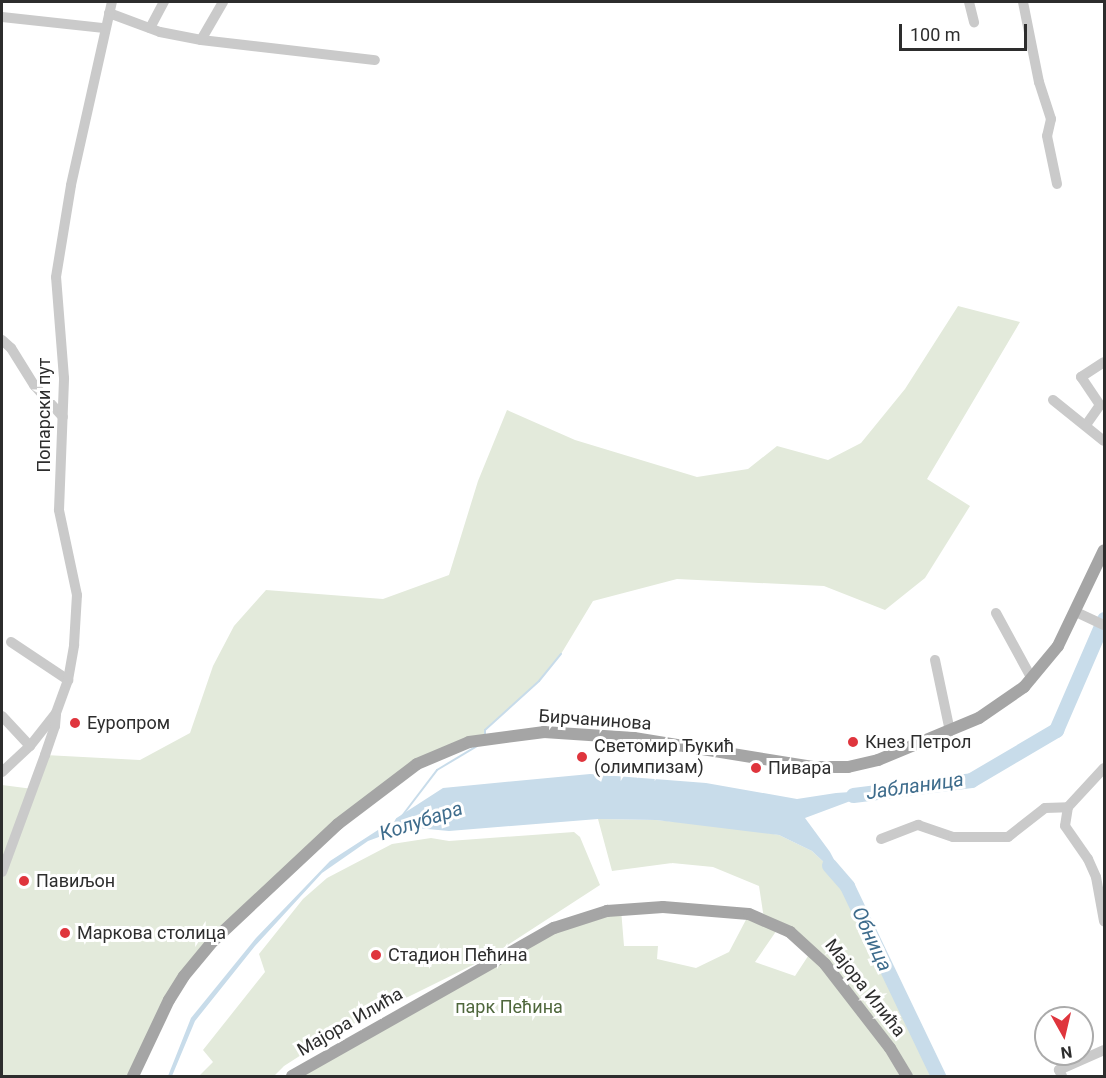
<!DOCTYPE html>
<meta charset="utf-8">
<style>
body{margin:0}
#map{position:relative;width:1106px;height:1078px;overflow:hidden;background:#fff;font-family:Roboto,sans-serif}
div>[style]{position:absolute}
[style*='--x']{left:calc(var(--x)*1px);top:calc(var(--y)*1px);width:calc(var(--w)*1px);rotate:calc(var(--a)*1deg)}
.green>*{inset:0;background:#e3eadb}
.water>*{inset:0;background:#c8dcea}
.stream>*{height:2px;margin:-1px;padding:0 1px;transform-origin:1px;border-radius:1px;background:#c8dcea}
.river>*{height:15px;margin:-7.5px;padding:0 7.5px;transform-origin:7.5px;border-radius:7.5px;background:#c8dcea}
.minor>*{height:10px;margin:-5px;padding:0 5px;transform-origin:5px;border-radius:5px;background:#cacaca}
.major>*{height:12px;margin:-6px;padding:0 6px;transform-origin:6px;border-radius:6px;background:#a5a5a5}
.dots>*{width:16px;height:16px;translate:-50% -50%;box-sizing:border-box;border:3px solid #fff;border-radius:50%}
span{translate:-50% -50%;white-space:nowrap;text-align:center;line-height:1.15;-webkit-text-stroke:6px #fff;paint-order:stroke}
.street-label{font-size:18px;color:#2d2d2d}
.poi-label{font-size:18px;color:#2d2d2d}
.left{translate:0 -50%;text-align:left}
.park-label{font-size:18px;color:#4f673c}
.water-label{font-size:20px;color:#3e6c8c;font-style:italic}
.frame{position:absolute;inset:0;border:3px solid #2d2d2d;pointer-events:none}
.north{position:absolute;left:1034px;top:1006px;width:60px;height:60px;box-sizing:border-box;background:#fff;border:2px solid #ababab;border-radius:50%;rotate:172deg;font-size:16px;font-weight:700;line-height:24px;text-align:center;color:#2d2d2d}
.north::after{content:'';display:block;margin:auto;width:21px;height:27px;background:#df353d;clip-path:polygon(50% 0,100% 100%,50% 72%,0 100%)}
.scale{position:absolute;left:899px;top:24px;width:128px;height:27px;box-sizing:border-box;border:3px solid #2d2d2d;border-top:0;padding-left:8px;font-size:18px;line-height:21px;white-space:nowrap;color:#2d2d2d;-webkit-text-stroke:4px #fff;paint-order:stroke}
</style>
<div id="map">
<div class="green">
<div style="clip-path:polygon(958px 306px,1020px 322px,927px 479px,970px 506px,925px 578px,885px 610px,824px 586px,677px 579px,593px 601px,561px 654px,539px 681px,485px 730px,486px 738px,403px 773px,198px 957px,133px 1076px,2px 1076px,2px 785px,33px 789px,45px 755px,140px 760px,190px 733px,213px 666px,234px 626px,266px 590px,383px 599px,449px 575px,478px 481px,507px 410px,575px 440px,697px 477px,748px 469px,777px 446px,828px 460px,861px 443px,905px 389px)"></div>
<div style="clip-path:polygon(evenodd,598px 819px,656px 820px,732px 827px,779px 835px,812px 851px,847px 884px,938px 1076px,293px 1076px,572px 920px,621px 909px,624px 946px,658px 946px,657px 959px,696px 968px,729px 952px,749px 914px,764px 919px,759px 886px,713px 867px,672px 863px,612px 871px,598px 819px,779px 927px,812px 950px,795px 976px,755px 962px,779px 927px)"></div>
<div style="clip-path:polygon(574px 832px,580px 837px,600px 885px,489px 957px,337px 1032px,284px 1066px,274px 1076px,199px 1076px,213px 1062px,203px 1050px,265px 972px,259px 954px,303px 899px,327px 878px,392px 844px,431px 838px,449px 841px)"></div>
</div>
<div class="water">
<div style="clip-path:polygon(590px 774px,706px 783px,797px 799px,836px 793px,880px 790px,805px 818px,830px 852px,847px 884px,812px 851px,779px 835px,656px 820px,598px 819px,449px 831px,406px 827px,368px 841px,322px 873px,255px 946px,195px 1021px,172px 1076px,168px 1076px,191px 1018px,256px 938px,330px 861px,443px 788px)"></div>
</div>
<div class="stream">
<div style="--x:485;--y:736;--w:6;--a:-90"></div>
<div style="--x:485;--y:730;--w:73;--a:-42.2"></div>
<div style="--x:539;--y:681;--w:35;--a:-51"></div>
<div style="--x:402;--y:816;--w:58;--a:-52.7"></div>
<div style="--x:437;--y:770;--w:47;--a:-31"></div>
</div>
<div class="river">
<div style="--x:853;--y:795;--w:119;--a:-7.2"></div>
<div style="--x:971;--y:780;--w:99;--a:-30.5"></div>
<div style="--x:1056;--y:730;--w:121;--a:-66.6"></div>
<div style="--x:829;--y:865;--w:28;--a:49"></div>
<div style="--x:847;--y:886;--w:211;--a:64.4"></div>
</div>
<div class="minor">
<div style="--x:969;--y:2;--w:21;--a:76"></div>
<div style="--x:1023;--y:2;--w:82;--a:78.7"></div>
<div style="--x:1039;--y:82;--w:39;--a:72"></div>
<div style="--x:1051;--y:119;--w:17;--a:103"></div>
<div style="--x:1047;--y:136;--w:49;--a:78.2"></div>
<div style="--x:109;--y:13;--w:54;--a:20.4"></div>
<div style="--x:160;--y:32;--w:42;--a:11"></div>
<div style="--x:201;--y:40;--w:175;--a:6.6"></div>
<div style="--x:2;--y:17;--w:103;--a:6.2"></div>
<div style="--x:150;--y:28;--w:30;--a:-62"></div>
<div style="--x:201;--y:40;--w:44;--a:-59.9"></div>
<div style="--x:2;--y:340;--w:12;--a:42"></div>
<div style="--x:11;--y:348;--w:44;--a:58.1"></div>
<div style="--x:34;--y:385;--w:43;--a:47.8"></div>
<div style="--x:1053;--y:400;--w:65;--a:38.8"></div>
<div style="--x:1086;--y:425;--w:24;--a:-55"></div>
<div style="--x:1100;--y:405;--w:34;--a:-124"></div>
<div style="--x:1081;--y:377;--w:27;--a:-33"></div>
<div style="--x:1076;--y:612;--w:31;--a:25"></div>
<div style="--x:996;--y:613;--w:75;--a:61.4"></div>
<div style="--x:11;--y:642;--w:69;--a:33.7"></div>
<div style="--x:935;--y:660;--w:73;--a:78.1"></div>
<div style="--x:2;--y:716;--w:41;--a:47"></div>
<div style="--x:1104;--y:768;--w:53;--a:132.7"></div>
<div style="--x:1068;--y:807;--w:19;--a:99"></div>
<div style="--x:1065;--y:826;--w:40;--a:55.1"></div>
<div style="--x:1088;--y:859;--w:20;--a:66"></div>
<div style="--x:1096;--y:877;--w:45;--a:79.7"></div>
<div style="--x:2;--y:772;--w:38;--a:-43"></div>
<div style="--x:30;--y:746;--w:42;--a:-51.8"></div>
<div style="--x:56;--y:713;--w:35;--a:-70"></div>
<div style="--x:68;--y:680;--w:36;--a:-80"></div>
<div style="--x:74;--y:645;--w:50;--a:-86.6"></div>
<div style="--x:77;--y:595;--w:87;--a:-102"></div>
<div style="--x:59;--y:510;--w:132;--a:-87.8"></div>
<div style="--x:64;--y:378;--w:101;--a:-94.5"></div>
<div style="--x:56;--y:277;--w:93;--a:-80.7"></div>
<div style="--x:71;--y:185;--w:188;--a:-77.4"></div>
<div style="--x:881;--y:839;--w:40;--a:-21"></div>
<div style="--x:918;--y:825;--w:37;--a:19"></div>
<div style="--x:953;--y:837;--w:55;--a:0"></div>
<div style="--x:1008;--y:837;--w:47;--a:-38.1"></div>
<div style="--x:1045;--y:808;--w:23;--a:-2"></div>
<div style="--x:2;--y:872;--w:125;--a:-69.8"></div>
<div style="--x:45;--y:755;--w:31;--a:-71"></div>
<div style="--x:55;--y:726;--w:12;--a:-85"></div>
<div style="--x:1062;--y:1076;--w:7;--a:-117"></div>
<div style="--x:1059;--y:1070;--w:49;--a:-24"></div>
</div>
<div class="major">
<div style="--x:133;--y:1076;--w:84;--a:-64.7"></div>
<div style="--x:169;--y:1000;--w:28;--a:-58"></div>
<div style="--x:184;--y:976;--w:45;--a:-50.4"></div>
<div style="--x:213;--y:941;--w:171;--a:-43.1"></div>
<div style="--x:338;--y:824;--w:99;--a:-37.2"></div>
<div style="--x:417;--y:764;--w:56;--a:-22.9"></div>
<div style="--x:469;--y:742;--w:76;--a:-7.6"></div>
<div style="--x:544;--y:732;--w:90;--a:3.8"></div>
<div style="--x:634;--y:738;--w:181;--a:9.2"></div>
<div style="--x:813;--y:767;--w:35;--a:0"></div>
<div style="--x:848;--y:767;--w:31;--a:-13"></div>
<div style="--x:878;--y:760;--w:109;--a:-22.6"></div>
<div style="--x:979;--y:718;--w:55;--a:-34.6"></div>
<div style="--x:1024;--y:687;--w:53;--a:-50.3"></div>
<div style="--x:1058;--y:646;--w:106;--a:-64.4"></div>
<div style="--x:292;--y:1076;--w:301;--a:-29.5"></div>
<div style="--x:554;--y:928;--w:56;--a:-17.8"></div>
<div style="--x:607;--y:911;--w:56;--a:-4.1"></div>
<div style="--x:663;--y:907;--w:86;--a:4.7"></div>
<div style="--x:749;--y:914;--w:45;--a:23.7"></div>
<div style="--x:790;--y:932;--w:47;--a:42.4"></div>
<div style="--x:825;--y:964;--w:106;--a:52.3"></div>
<div style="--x:890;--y:1048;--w:33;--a:59"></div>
</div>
<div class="dots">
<div style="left:75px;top:723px;background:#df353d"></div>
<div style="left:853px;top:742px;background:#df353d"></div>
<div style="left:582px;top:757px;background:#df353d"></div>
<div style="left:756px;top:768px;background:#df353d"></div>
<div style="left:24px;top:881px;background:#df353d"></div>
<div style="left:65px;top:933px;background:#df353d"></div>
<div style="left:376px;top:955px;background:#df353d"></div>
</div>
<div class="street-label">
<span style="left:44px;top:415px;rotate:-90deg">Попарски пут</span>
<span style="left:595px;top:720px;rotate:4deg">Бирчанинова</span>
<span style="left:865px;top:988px;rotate:52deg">Мајора Илића</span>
<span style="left:350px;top:1022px;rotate:-30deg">Мајора Илића</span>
</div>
<div class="poi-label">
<span class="left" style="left:87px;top:723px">Еуропром</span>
<span class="left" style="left:865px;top:742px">Кнез Петрол</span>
<span class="left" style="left:594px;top:757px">Светомир Ђукић<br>(олимпизам)</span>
<span class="left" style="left:768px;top:768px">Пивара</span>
<span class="left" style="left:36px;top:881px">Павиљон</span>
<span class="left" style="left:77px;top:933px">Маркова столица</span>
<span class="left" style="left:388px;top:955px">Стадион Пећина</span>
</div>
<div class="park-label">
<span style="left:509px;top:1007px">парк Пећина</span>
</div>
<div class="water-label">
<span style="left:915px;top:786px;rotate:-8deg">Јабланица</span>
<span style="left:421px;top:821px;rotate:-18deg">Колубара</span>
<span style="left:872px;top:939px;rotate:65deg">Обница</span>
</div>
<div class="frame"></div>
<div class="north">N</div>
<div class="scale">100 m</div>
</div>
